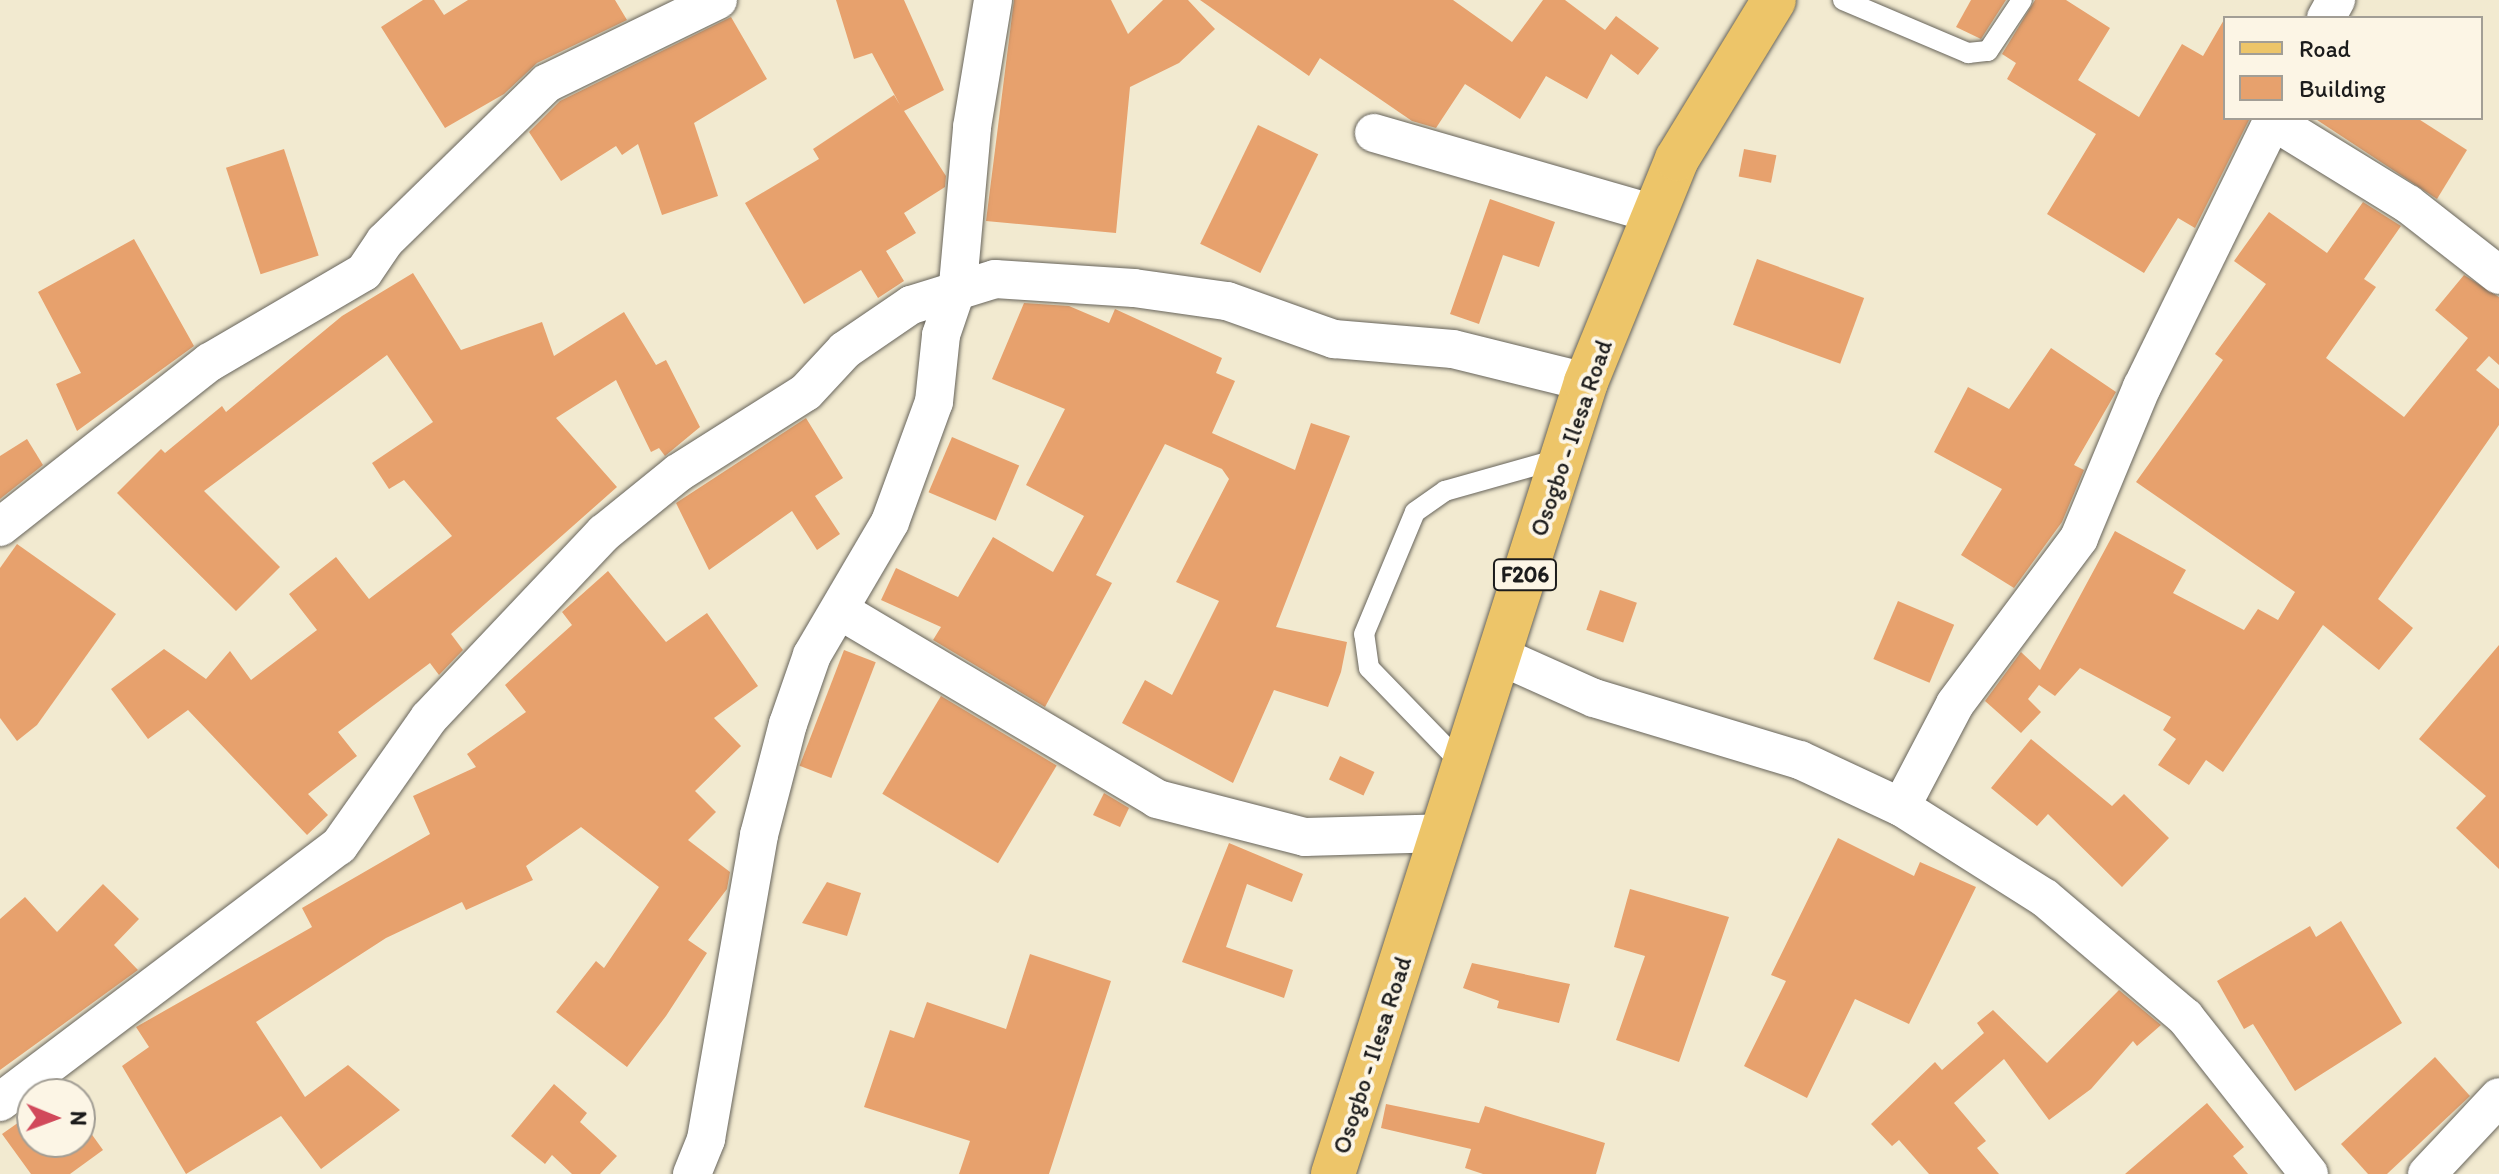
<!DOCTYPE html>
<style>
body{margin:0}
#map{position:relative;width:2499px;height:1174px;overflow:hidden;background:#f2ead0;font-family:Itim,sans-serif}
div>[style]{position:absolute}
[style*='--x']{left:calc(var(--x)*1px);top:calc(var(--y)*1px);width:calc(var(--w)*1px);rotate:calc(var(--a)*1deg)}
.building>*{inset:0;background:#e7a16d;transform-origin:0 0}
.roads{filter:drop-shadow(0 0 2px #67645b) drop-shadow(0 0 2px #67645b)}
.service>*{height:20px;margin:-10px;padding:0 10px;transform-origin:10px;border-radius:10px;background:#fff}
.minor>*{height:38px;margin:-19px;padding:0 19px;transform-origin:19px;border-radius:19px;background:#fff}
.primary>*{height:44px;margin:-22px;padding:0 22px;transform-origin:22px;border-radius:22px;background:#edc569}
span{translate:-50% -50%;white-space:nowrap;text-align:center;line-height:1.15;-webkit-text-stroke:8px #fcf5e5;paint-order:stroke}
.shield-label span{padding:2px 6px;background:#fcf5e5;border:2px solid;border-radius:6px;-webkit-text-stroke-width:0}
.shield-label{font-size:22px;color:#1c1c1c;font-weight:700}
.street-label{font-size:24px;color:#1c1c1c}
.legend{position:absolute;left:2223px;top:16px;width:260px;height:104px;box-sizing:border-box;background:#fcf5e5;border:2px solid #a29e95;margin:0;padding:10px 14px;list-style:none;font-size:24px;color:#1c1c1c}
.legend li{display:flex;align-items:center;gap:16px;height:40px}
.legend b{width:40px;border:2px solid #a29e95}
.north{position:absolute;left:16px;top:1078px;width:80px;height:80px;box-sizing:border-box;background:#fcf5e5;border:2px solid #a29e95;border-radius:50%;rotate:91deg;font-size:22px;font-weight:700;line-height:32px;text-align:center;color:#1c1c1c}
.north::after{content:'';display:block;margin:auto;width:28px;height:36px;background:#d1495b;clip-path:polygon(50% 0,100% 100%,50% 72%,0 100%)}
</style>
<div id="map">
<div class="building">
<div style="clip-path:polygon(423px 0,434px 0,444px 15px,468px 0,615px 0,627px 20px,537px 63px,504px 94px,445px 128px,381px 27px)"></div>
<div style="clip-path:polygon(836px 0,904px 0,944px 90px,904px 111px,946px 176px,945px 187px,904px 213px,916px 233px,886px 251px,904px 281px,878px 298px,861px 270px,804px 304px,745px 203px,819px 159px,813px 149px,894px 95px,900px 105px,872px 53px,854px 59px)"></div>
<div style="clip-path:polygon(1014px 0,1111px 0,1128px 34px,1163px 0,1188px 0,1215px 29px,1179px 63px,1130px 87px,1116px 233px,986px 221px)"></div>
<div style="clip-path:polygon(1200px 0,1453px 0,1512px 42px,1543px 0,1565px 0,1605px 30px,1616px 16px,1659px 48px,1638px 75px,1611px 54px,1587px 99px,1546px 76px,1520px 119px,1465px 84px,1436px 128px,1412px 121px,1320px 58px,1309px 76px)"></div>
<div style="clip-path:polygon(1971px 0,2006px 0,1981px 39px,1956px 27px)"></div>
<div style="clip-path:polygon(2035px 0,2066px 0,2110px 28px,2078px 80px,2139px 117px,2182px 44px,2203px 56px,2225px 18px,2225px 118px,2250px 118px,2195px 228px,2178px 218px,2144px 273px,2047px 214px,2096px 134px,2007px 79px,2016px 63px,2002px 54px)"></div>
<div style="clip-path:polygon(731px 17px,767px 79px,694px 123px,718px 196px,662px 215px,638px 144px,622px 155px,616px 146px,561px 181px,529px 132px,560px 101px)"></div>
<div style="clip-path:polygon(2314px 118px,2417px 118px,2467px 150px,2437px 199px)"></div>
<div style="left:1258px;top:125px;width:67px;height:132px;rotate:26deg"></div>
<div style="left:284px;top:149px;width:112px;height:61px;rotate:72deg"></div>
<div style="left:1744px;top:149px;width:33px;height:28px;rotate:11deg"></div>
<div style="clip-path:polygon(1490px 199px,1555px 222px,1539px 267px,1503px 255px,1479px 324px,1450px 314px)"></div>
<div style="clip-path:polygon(2363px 202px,2401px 226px,2364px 279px,2376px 287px,2326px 358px,2404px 417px,2468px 338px,2435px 310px,2464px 275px,2499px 297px,2499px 365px,2489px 356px,2476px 370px,2499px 389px,2499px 425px,2378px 599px,2413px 628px,2379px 670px,2323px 625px,2223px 772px,2206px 760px,2189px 785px,2158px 765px,2176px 739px,2163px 730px,2171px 717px,2080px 668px,2055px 696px,2039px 685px,2028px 699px,2041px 712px,2021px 733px,1985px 701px,2021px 652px,2040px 670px,2115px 531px,2186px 570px,2173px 593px,2244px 630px,2258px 609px,2278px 620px,2295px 592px,2136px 482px,2223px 360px,2215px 354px,2266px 284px,2234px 261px,2269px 212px,2327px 253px)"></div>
<div style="clip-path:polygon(134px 239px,194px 346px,77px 431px,56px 384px,81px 373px,38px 292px)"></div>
<div style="left:1757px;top:259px;width:114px;height:70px;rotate:20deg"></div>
<div style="clip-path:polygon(413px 273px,461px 350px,542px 322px,554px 356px,624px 312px,656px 365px,666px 360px,700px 427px,665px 456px,659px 448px,651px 452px,616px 380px,556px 418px,617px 487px,451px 634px,463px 650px,439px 675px,430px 663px,338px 732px,357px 756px,308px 794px,328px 815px,307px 835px,188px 710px,148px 739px,111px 689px,164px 649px,206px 679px,230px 651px,251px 680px,317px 630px,289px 594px,336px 557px,369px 599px,452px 536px,404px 480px,389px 489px,372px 463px,433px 422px,387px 355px,204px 491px,280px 567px,236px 611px,117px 493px,161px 449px,165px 453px,222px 406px,226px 412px,342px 316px)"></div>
<div style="clip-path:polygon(1024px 303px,1069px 306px,1109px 323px,1115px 309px,1222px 358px,1216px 373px,1235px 381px,1212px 433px,1295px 470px,1311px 423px,1350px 436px,1276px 627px,1347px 642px,1341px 672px,1328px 707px,1274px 690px,1233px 783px,1122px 723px,1145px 680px,1172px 695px,1219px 601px,1176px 582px,1229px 479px,1222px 469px,1165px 444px,1096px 575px,1112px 583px,1045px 707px,933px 640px,941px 627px,881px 600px,896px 568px,958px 597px,993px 537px,1053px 572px,1084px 516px,1026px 485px,1065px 409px,992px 379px)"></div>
<div style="clip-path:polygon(2051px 348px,2116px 392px,2074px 465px,2084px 470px,2062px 522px,2014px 588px,1961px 555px,2002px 489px,1934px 452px,1968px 387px,2009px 409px)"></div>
<div style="clip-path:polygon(806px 418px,843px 478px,815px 496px,840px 534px,817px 550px,792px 511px,709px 570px,676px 503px)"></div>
<div style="left:952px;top:437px;width:73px;height:60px;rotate:23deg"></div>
<div style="clip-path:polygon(27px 439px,43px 465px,0 499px,0 456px)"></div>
<div style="clip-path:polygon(17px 544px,116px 614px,37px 725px,17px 741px,0 718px,0 568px)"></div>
<div style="clip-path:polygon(608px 571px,666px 642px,707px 613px,758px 686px,714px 718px,741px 746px,695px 791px,716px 812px,688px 840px,730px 872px,727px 889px,688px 940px,707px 953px,666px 1016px,627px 1067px,556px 1012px,596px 961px,604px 968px,659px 887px,581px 827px,526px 866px,533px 880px,466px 910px,462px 902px,386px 938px,256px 1022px,305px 1097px,348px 1065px,400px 1110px,321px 1169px,281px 1116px,186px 1174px,122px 1066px,149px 1047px,136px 1027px,312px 927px,302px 908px,430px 834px,413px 796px,476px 767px,467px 754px,526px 712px,505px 685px,572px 625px,562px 612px)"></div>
<div style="left:1600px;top:590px;width:39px;height:42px;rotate:19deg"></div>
<div style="left:1898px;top:601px;width:61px;height:63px;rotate:23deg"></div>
<div style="clip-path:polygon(2499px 645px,2499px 869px,2456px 828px,2486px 796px,2419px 739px)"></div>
<div style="left:844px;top:650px;width:34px;height:124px;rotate:21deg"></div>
<div style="left:941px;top:696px;width:135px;height:114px;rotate:31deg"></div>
<div style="clip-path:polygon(2031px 739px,2112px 806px,2124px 794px,2169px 838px,2122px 887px,2048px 814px,2037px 826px,1991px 788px)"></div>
<div style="left:1340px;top:756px;width:38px;height:26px;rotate:25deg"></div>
<div style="clip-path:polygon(1104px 793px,1129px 808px,1120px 827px,1093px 815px)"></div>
<div style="clip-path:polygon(1838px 838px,1914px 876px,1920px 862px,1976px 887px,1909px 1024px,1855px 999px,1807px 1098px,1744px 1066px,1786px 981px,1771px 975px)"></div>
<div style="clip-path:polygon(1229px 843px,1303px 874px,1292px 902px,1247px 884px,1226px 947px,1293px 970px,1284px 998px,1182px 962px)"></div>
<div style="clip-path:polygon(827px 882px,861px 893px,847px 936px,802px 923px)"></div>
<div style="clip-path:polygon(103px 884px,139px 919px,114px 945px,138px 970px,0 1070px,0 919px,25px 897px,57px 932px)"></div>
<div style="clip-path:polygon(1630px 889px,1729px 917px,1679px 1062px,1616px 1040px,1645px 956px,1614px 947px)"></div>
<div style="clip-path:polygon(2341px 921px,2402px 1023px,2295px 1091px,2253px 1024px,2244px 1029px,2217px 981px,2310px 926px,2316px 937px)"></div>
<div style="clip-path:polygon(1030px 954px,1111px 981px,1049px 1174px,959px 1174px,970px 1141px,864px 1107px,890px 1030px,914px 1038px,927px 1002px,1006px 1029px)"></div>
<div style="clip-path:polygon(1472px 963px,1570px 984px,1559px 1023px,1497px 1008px,1499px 1001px,1463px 988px)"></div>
<div style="clip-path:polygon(2119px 990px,2161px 1025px,2137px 1046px,2133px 1041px,2091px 1089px,2049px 1120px,2004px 1059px,1954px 1103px,1986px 1141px,1977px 1148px,1999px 1174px,1929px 1174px,1899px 1140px,1892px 1146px,1871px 1124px,1935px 1062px,1942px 1070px,1984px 1033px,1977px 1023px,1993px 1010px,2047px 1063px)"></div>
<div style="clip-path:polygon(2435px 1057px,2470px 1096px,2387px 1174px,2368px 1174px,2341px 1144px)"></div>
<div style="clip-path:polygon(554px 1084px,587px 1113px,580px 1122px,617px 1156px,600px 1174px,572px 1174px,552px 1155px,545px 1164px,511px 1136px)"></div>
<div style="clip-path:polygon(2207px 1103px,2244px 1147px,2233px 1156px,2248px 1174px,2125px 1174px)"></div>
<div style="clip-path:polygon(1386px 1104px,1479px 1123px,1485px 1106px,1605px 1143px,1596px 1174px,1483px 1174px,1465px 1168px,1471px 1149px,1381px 1128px)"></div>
<div style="clip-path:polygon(32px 1113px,32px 1142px,80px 1142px,80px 1118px,103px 1150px,70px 1174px,31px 1174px,2px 1134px)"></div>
</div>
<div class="roads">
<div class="service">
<div style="--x:1843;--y:0;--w:136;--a:23"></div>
<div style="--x:1968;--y:53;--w:20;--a:-6"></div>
<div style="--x:1988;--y:51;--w:61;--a:-56.3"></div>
<div style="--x:1463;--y:765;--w:135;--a:-134.1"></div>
<div style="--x:1369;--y:668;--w:34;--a:-98"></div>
<div style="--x:1364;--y:634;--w:132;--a:-67.3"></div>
<div style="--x:1415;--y:512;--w:37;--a:-35"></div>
<div style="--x:1445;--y:491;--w:122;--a:-15.8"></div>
</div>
<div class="minor">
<div style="--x:2326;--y:18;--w:21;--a:-61"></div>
<div style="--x:2273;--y:121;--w:158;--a:31.6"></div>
<div style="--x:2408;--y:204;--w:115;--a:38"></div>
<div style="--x:1374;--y:133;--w:291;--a:16.1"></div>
<div style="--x:0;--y:527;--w:267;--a:-38.2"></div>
<div style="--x:210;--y:362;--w:178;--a:-30.3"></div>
<div style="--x:364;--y:272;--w:37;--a:-56"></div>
<div style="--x:385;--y:241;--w:226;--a:-44.3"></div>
<div style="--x:547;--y:83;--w:190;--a:-25.9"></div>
<div style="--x:841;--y:611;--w:368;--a:30.7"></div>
<div style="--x:1157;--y:799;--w:153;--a:14.4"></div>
<div style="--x:1305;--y:837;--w:139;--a:-1.6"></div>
<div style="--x:1500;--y:656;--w:103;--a:24.1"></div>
<div style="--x:1594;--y:698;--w:215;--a:16.8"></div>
<div style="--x:1800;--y:760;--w:111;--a:25"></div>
<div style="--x:1901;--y:807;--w:170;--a:32.3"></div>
<div style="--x:2045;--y:898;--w:184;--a:40.4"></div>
<div style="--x:2185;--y:1017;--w:200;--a:51.7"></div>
<div style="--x:1901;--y:807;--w:116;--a:-62.3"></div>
<div style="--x:1955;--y:704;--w:207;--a:-53.2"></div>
<div style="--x:2079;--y:538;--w:164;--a:-67.4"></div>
<div style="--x:2142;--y:387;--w:300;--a:-63.9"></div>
<div style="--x:0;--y:1102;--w:425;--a:-37.1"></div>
<div style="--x:339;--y:846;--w:156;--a:-54.9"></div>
<div style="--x:429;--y:718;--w:255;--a:-46.6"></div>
<div style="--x:604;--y:533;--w:95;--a:-39"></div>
<div style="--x:678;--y:473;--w:151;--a:-32.3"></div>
<div style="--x:806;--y:392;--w:57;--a:-47.1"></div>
<div style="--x:845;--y:350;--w:80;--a:-34.3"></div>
<div style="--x:911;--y:305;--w:88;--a:-17.2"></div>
<div style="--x:995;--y:279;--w:139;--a:3.7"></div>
<div style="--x:1134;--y:288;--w:94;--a:8"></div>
<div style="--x:1227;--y:301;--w:114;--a:19.6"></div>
<div style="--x:1334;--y:339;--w:119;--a:4.8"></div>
<div style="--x:1453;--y:349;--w:137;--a:13.9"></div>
<div style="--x:692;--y:1174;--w:38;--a:-68"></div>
<div style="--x:706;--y:1139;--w:309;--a:-80.1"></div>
<div style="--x:759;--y:835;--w:115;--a:-75.4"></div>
<div style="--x:788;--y:724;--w:73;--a:-70.8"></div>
<div style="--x:812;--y:655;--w:154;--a:-59.6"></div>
<div style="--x:890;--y:522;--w:128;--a:-69.9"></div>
<div style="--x:934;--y:402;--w:67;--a:-84"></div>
<div style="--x:941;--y:335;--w:53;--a:-71.2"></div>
<div style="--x:958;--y:285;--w:159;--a:-84.9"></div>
<div style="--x:972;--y:127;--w:129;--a:-80.6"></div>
<div style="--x:2427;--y:1174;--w:105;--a:-46.9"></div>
</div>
<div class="primary">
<div style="--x:1333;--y:1174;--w:831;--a:-72.28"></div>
<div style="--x:1586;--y:382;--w:241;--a:-67.8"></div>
<div style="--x:1677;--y:159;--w:186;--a:-58.6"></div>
</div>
</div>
<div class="shield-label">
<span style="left:1525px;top:575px">F206</span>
</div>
<div class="street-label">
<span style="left:1571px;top:438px;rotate:-71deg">Osogbo - Ilesa Road</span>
<span style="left:1372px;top:1055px;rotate:-72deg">Osogbo - Ilesa Road</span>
</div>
<ul class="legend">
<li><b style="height:10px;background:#edc569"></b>Road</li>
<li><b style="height:22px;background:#e7a16d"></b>Building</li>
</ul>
<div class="north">N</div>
</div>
